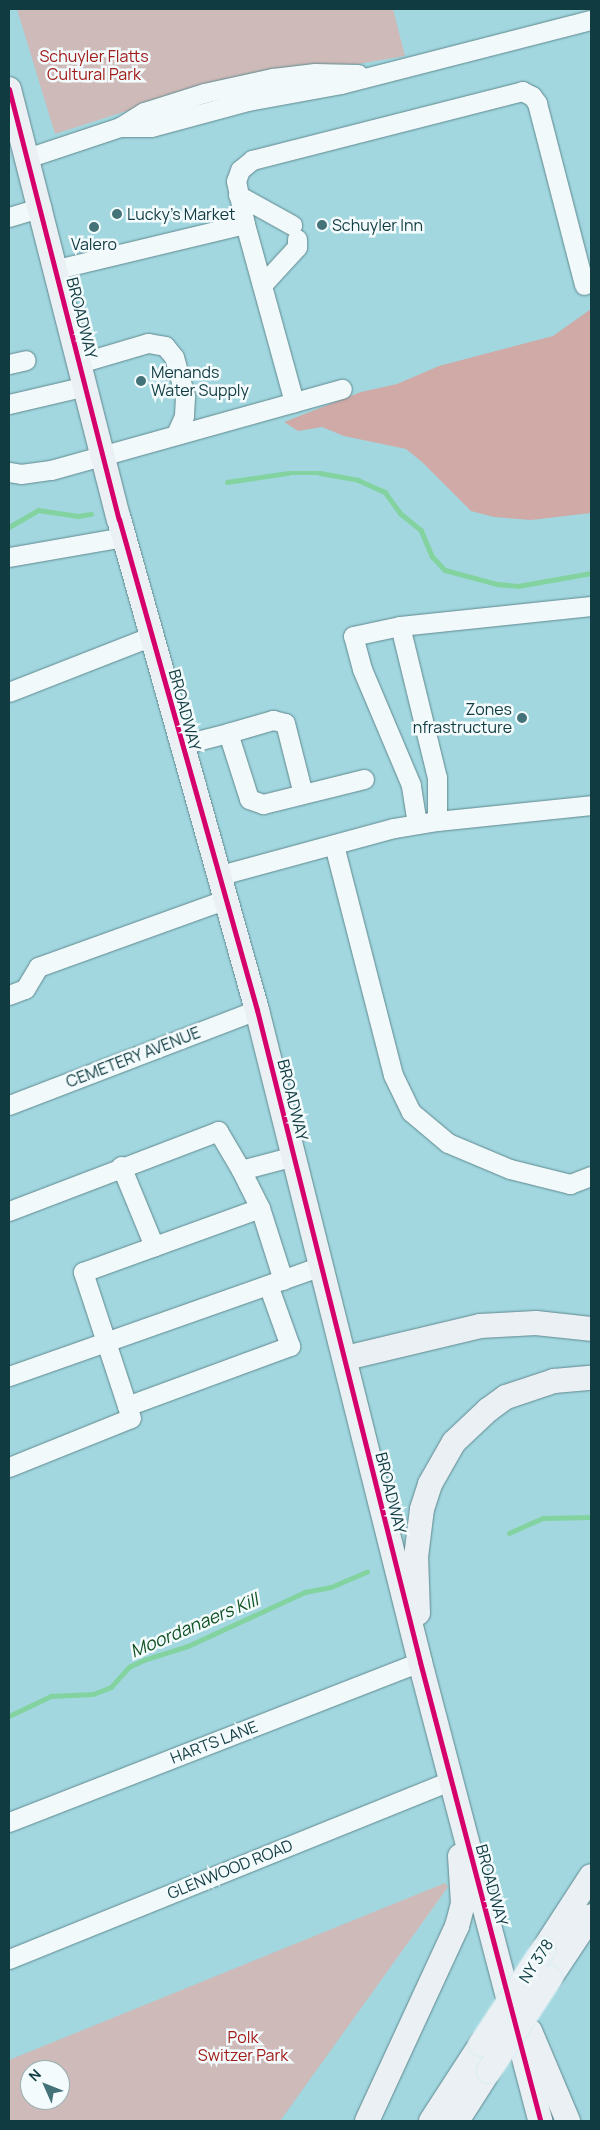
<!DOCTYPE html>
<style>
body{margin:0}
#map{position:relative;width:600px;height:2130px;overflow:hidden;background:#a2d7e0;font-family:Manrope,sans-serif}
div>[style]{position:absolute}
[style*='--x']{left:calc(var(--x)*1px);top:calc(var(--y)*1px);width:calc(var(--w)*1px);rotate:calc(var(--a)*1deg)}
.green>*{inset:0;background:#cebab8}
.forest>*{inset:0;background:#cfaaa7}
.stream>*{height:4.5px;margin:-2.25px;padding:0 2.25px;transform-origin:2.25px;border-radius:2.25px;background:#83d3a0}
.roads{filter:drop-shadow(0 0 1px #61898f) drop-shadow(0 0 1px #61898f)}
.minor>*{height:19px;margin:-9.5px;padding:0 9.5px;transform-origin:9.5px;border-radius:9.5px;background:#f1f9fa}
.major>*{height:24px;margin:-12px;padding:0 12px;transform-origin:12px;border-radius:12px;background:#ebf0f4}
.bridges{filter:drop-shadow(0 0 1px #d5edf1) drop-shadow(0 0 1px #d5edf1)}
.major-bridge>*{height:24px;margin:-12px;padding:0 12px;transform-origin:12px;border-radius:12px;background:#ebf0f4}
.cycleway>*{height:5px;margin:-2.5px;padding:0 2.5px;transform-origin:2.5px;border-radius:2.5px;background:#d6006c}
.dots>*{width:14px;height:14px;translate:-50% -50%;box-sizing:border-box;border:2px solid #f3fbfd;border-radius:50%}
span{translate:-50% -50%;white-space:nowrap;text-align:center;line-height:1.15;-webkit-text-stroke:5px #f3fbfd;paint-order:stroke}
.park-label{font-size:16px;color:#a11b18}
.poi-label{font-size:16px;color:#103b41}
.left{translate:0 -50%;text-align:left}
.right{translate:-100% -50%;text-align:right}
.street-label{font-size:16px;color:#103b41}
.water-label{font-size:18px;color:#115222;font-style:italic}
.frame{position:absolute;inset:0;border:10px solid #103b41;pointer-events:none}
.north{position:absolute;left:20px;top:2060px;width:50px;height:50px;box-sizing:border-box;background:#f3fbfd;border:1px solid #98aeb2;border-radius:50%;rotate:314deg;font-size:14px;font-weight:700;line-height:20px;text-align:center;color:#103b41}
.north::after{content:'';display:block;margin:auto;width:18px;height:22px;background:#437279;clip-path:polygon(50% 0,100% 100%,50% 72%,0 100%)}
</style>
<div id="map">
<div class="green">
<div style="clip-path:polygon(17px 9px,393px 9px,405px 56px,358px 64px,322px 66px,130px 110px,55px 134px)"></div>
<div style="clip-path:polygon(evenodd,445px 1883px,448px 1887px,280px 2121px,9px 2121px,9px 2060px,445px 1883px,30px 2070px,60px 2070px,60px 2100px,30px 2100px,30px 2070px)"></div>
</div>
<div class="forest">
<div style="clip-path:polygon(591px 309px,591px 513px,531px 520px,494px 517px,471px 511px,422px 462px,406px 449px,344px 436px,322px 427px,298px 431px,284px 422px,361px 392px,397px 384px,439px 366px,553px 336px)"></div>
</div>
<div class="stream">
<div style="--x:227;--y:482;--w:62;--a:-8.4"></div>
<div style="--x:288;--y:473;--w:32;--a:0"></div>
<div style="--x:320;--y:473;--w:39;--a:10"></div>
<div style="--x:358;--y:480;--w:30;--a:24"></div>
<div style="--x:385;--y:492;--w:26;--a:54"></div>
<div style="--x:400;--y:513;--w:27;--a:39"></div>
<div style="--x:421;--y:530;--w:28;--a:67"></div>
<div style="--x:432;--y:556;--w:19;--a:47"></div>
<div style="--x:445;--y:570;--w:54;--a:15.1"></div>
<div style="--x:497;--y:584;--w:21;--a:5"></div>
<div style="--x:518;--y:586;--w:74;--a:-10.1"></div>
<div style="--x:9;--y:527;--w:34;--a:-30"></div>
<div style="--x:38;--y:510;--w:40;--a:8.5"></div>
<div style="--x:78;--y:516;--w:13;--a:-9"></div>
<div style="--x:509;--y:1533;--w:37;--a:-24"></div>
<div style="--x:543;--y:1518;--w:48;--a:-1.2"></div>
<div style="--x:9;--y:1716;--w:47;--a:-25.5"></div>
<div style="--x:51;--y:1696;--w:42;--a:-2.7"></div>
<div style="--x:93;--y:1694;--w:19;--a:-21"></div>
<div style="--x:111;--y:1687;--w:27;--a:-48"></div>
<div style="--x:129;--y:1667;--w:17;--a:-25"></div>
<div style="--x:144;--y:1660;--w:46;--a:-17.7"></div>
<div style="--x:188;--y:1646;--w:129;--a:-24.8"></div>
<div style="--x:305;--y:1592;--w:26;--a:-11"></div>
<div style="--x:331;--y:1587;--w:39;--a:-23"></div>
</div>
<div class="roads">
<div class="minor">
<div style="--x:120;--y:127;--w:31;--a:0"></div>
<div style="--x:151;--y:127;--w:100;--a:-15"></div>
<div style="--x:248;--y:101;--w:95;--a:-10.4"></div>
<div style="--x:341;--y:84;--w:258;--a:-14.4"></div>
<div style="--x:27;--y:158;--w:98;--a:-18.4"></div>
<div style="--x:120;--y:127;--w:28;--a:-32"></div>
<div style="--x:144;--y:112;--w:63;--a:-17.6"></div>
<div style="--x:204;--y:93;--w:71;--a:-12.3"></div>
<div style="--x:273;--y:78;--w:42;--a:-6.8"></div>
<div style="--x:315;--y:73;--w:43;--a:1.3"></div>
<div style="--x:238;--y:195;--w:62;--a:29.1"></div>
<div style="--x:9;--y:217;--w:34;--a:-17"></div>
<div style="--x:245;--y:224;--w:185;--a:74.6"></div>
<div style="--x:57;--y:269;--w:193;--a:-13.5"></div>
<div style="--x:245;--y:224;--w:44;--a:-101.8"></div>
<div style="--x:236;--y:181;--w:12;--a:-70"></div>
<div style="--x:240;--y:170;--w:16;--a:-40"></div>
<div style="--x:252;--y:160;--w:279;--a:-14.3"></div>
<div style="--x:522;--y:91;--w:11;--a:27"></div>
<div style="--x:532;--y:96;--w:9;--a:54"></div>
<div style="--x:537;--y:103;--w:188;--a:75.5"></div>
<div style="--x:262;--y:285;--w:52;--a:-47.4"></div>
<div style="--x:297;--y:247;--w:8;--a:-90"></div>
<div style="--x:80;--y:363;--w:71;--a:-16.4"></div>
<div style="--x:148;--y:343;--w:17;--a:10"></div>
<div style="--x:165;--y:346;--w:14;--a:51"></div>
<div style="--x:174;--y:357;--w:41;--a:74.2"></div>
<div style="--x:185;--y:396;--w:20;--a:93"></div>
<div style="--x:184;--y:416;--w:20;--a:114"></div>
<div style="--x:9;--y:364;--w:17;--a:-13"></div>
<div style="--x:9;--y:404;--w:79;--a:-13.2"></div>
<div style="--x:9;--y:472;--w:12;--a:9"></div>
<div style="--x:21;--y:474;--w:30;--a:-8"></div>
<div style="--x:51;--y:470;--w:302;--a:-15.6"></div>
<div style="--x:9;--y:557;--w:117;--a:-9.9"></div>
<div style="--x:400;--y:626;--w:192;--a:-6"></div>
<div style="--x:9;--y:692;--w:154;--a:-21.4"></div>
<div style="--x:228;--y:733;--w:47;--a:-16.1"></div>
<div style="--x:273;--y:720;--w:12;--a:14"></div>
<div style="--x:285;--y:723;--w:73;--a:75.8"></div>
<div style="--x:181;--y:745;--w:49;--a:-14.3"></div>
<div style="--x:228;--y:733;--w:69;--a:72.3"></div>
<div style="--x:249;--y:799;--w:15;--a:20"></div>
<div style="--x:263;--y:804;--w:104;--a:-13.9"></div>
<div style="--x:417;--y:824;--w:39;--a:-99"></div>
<div style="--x:411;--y:785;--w:126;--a:-112.9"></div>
<div style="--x:362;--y:669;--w:34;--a:-105"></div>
<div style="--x:353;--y:636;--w:48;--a:-12"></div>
<div style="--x:400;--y:626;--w:156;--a:76.3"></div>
<div style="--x:437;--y:778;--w:43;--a:90"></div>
<div style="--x:334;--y:845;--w:237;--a:75.6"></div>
<div style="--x:393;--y:1075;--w:41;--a:64.1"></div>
<div style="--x:411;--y:1112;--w:48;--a:40"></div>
<div style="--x:448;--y:1143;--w:67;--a:22.8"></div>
<div style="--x:510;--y:1169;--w:62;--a:14"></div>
<div style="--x:570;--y:1184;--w:22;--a:-21"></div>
<div style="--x:217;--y:876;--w:183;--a:-15.2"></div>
<div style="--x:394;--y:828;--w:44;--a:-9.2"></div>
<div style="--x:437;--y:821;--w:155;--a:-5.9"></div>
<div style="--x:9;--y:995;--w:17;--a:-21"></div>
<div style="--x:25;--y:989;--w:26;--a:-59"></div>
<div style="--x:38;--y:967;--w:198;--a:-19.8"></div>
<div style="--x:9;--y:1105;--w:266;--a:-21"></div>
<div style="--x:121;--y:1166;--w:87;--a:67.6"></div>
<div style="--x:9;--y:1211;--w:224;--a:-20.9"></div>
<div style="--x:218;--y:1131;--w:45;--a:59.5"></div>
<div style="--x:283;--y:1280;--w:76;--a:-107.7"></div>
<div style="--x:260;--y:1208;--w:42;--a:-116.6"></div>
<div style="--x:241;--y:1170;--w:55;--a:-14.8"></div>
<div style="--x:9;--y:1376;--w:331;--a:-19.4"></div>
<div style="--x:127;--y:1406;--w:174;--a:-20.2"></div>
<div style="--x:290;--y:1346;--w:65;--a:-109.8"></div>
<div style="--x:9;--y:1467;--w:131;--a:-21.9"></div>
<div style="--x:131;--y:1418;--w:154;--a:-108.2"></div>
<div style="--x:83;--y:1272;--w:188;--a:-19.9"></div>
<div style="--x:9;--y:1822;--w:441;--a:-21.3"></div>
<div style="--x:9;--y:1959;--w:478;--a:-22"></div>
</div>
<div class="major">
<div style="--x:9;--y:89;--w:444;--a:75.7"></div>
<div style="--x:119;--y:519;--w:510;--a:74.3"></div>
<div style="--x:257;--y:1010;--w:672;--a:75.96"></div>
<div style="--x:420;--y:1662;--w:474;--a:75.3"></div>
<div style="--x:346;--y:1358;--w:138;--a:-13.4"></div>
<div style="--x:480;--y:1326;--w:56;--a:-3.1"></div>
<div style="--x:536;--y:1323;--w:55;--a:6.2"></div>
<div style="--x:418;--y:1613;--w:56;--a:-92"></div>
<div style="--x:416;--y:1557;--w:48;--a:-82.9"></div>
<div style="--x:422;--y:1509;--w:26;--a:-72"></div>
<div style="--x:430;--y:1484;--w:48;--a:-60.3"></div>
<div style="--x:454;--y:1442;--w:47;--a:-43.3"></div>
<div style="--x:488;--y:1410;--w:22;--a:-36"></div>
<div style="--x:506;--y:1397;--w:51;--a:-18.4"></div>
<div style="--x:554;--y:1381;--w:37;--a:-5"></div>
<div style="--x:543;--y:1950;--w:88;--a:-57"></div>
<div style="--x:550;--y:1978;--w:74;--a:-56.5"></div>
<div style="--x:530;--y:2031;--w:98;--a:67.1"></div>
<div style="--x:367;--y:2121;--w:215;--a:-65.2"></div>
<div style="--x:457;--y:1926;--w:23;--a:-75"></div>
<div style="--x:463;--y:1904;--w:48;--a:-93.6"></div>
<div style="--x:431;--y:2121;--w:92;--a:-57"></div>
<div style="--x:457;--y:2121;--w:59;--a:-57.4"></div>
</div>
</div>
<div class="bridges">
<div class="major-bridge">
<div style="--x:481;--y:2044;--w:113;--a:-56.6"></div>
<div style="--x:489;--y:2071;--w:111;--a:-56.7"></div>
</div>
</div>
<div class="cycleway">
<div style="--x:9;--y:89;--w:444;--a:75.7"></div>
<div style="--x:119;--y:519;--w:510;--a:74.3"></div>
<div style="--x:257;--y:1010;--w:672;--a:75.96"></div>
<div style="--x:420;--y:1662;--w:474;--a:75.3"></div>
</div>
<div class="dots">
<div style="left:117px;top:214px;background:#437279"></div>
<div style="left:322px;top:225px;background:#437279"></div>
<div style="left:94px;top:227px;background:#437279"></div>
<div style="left:141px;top:381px;background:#437279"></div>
<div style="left:522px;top:718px;background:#437279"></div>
</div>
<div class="park-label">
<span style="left:94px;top:65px">Schuyler Flatts<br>Cultural Park</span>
<span style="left:243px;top:2046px">Polk<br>Switzer Park</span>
</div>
<div class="poi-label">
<span class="left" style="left:127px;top:214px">Lucky's Market</span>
<span class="left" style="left:332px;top:225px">Schuyler Inn</span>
<span style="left:94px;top:244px">Valero</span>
<span class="left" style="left:151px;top:381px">Menands<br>Water Supply</span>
<span class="right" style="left:512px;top:718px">Zones<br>nfrastructure</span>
</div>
<div class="street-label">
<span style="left:82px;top:318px;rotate:76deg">BROADWAY</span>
<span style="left:185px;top:710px;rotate:75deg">BROADWAY</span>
<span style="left:133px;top:1057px;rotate:-21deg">CEMETERY AVENUE</span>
<span style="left:293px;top:1100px;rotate:76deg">BROADWAY</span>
<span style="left:391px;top:1493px;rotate:76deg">BROADWAY</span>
<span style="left:214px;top:1742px;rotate:-21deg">HARTS LANE</span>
<span style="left:230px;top:1869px;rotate:-22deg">GLENWOOD ROAD</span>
<span style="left:492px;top:1885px;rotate:75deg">BROADWAY</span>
<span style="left:536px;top:1961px;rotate:-57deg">NY 378</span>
</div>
<div class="water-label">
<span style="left:194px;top:1625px;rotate:-23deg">Moordanaers Kill</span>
</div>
<div class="frame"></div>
<div class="north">N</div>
</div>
